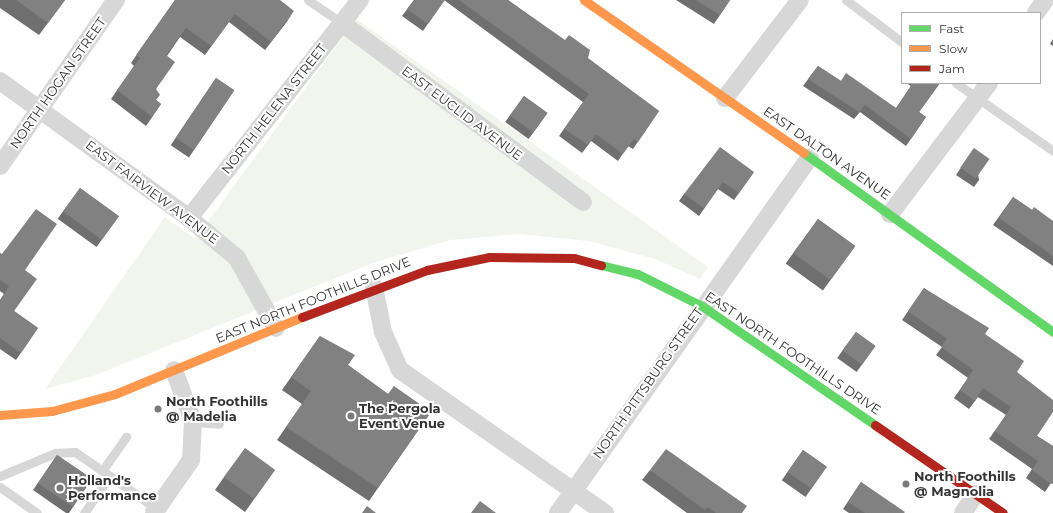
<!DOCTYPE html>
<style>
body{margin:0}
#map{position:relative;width:1053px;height:513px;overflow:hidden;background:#fff;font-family:Montserrat,sans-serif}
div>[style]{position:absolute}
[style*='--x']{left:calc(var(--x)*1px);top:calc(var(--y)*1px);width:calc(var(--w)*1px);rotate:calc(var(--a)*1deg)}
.green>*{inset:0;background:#f1f5ed}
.lane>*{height:9px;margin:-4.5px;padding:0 4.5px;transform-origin:4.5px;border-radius:4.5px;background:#d7d7d7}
.street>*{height:18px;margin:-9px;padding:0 9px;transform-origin:9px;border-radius:9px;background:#d7d7d7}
.fast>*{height:9px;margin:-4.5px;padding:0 4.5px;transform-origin:4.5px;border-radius:4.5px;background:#63d668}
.slow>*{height:9px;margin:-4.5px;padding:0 4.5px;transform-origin:4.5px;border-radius:4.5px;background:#ff974d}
.jam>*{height:9px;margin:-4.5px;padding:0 4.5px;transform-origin:4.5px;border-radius:4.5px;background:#b3261e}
.wall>*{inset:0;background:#6f6f6f;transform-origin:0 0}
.shaded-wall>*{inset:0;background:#5a5a5a}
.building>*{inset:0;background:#818181;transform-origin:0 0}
.dots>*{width:11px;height:11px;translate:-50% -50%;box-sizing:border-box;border:2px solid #fff;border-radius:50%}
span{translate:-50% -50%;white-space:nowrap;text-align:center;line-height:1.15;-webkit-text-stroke:4px #fff;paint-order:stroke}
.street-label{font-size:13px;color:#333}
.poi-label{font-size:13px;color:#333;font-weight:700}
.left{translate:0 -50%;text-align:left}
.legend{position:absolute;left:901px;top:12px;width:140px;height:72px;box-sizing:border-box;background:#fff;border:1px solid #adadad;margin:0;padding:5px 7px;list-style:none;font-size:12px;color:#333}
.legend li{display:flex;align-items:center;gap:8px;height:20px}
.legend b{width:20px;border:1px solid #adadad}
</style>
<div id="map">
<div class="green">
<div style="clip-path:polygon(356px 19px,708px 267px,700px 279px,655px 259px,589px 241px,517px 234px,450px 240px,373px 263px,96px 375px,45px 389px,165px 217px,195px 239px)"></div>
</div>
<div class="lane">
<div style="--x:308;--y:0;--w:41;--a:34.1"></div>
<div style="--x:846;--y:0;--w:70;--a:36.9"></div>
<div style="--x:956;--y:83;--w:118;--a:35"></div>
<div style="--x:193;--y:422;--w:26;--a:4"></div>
<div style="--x:102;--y:471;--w:42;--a:-54.8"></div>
<div style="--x:0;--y:476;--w:60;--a:-22.7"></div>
<div style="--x:55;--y:453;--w:20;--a:-3"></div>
<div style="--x:75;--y:452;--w:42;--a:34.4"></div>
<div style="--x:0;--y:487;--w:45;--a:35.1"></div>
<div style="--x:84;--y:513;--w:45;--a:-54.9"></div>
<div style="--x:110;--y:476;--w:57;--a:35.1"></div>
</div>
<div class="street">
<div style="--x:1036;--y:13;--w:16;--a:-55"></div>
<div style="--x:342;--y:23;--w:300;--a:36.6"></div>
<div style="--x:0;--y:81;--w:233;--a:35.9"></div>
<div style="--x:189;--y:218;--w:62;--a:39.8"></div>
<div style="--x:237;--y:258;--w:80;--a:60.9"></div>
<div style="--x:725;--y:98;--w:123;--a:-52.6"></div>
<div style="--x:0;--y:166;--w:203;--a:-55.1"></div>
<div style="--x:890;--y:214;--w:164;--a:-52.9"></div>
<div style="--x:189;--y:218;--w:277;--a:-51.9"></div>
<div style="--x:374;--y:287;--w:46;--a:78.7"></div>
<div style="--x:383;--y:332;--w:42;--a:65.9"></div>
<div style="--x:400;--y:370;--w:250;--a:34.9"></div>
<div style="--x:154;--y:513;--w:65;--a:-55.1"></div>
<div style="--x:191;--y:460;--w:38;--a:-87"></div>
<div style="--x:193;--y:422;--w:55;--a:-110.1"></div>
<div style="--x:558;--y:513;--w:436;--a:-54.7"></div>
<div style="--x:963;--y:513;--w:23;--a:-56"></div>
</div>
<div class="fast">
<div style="--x:804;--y:153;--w:307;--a:35.7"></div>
<div style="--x:601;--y:265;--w:38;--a:14"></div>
<div style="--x:638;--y:274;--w:72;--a:26.6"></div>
<div style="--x:702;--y:306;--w:210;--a:34.5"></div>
</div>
<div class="slow">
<div style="--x:584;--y:0;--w:268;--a:34.8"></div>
<div style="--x:0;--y:415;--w:52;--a:-4.4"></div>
<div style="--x:52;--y:411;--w:65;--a:-15.1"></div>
<div style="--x:115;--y:394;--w:202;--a:-22.4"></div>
</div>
<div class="jam">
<div style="--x:302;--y:317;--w:134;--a:-20.6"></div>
<div style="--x:427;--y:270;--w:63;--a:-11.8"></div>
<div style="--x:489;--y:257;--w:85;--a:0.7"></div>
<div style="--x:574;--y:258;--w:28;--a:15"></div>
<div style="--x:875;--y:425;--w:155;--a:34.5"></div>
</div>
<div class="wall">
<div style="clip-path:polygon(0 0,65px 0,39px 35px,0 8px)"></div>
<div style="clip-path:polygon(175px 0,288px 20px,265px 50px,229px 22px,205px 55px,180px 37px,167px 56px,156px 89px,156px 100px,161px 104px,146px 126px,111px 99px,134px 66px,131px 63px)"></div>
<div style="clip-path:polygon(414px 0,508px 0,659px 111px,633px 149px,628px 146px,618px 161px,591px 141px,582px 153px,559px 136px,583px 102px,444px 0,423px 31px,402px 16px)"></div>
<div style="clip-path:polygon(676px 0,730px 0,714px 24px)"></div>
<div style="clip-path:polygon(1053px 39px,1053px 46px,1050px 44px)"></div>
<div style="clip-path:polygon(818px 66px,841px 81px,896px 108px,911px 86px,906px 83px,940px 83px,919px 112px,926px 117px,906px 146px,860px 112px,854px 119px,803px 86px)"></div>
<div style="left:216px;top:78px;width:22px;height:81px;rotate:34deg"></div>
<div style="left:524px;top:96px;width:29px;height:32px;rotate:36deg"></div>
<div style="clip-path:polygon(974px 148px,979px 180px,974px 187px,956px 175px)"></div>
<div style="clip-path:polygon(754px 172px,734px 200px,718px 189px,699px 216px,679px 201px,684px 194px)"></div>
<div style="left:80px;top:188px;width:48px;height:38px;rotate:36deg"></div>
<div style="clip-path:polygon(1013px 197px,1032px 210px,1053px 221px,1053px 266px,993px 225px)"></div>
<div style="left:818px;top:219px;width:46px;height:55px;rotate:36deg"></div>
<div style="clip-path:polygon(0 253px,25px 270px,14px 311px,38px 328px,16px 360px,0 349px,0 300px,4px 294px,0 291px)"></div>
<div style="clip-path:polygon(924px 288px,985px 334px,1017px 372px,1037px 436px,1053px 446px,1053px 484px,1051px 483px,1045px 492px,1026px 478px,1032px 469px,989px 439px,1006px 415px,978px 397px,969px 409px,954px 398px,968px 378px,936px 355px,942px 347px,902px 320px)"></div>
<div style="left:856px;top:332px;width:24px;height:32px;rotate:36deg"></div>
<div style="clip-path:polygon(320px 336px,348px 365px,388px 394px,431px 412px,369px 501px,277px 440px,302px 404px,282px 390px)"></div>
<div style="left:803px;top:450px;width:29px;height:37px;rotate:35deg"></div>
<div style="clip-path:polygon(57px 455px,92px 479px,69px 513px,66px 513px,33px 490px)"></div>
<div style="clip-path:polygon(275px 470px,245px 512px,215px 490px,224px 477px)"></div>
<div style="clip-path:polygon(650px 470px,742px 513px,687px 513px,642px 480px)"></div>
<div style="clip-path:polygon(861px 482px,904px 513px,849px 513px,843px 509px)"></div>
</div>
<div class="shaded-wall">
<div style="clip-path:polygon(294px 11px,288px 20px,265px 50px,271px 42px)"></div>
</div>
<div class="building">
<div style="clip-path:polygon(16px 0,65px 0,48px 23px)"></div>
<div style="clip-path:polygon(175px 0,280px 0,294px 11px,271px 42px,235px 14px,211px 46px,186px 28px,166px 55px,175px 62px,156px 89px,160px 95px,156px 100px,161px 104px,152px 117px,117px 90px,140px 58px,136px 55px)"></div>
<div style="clip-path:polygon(414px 0,445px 0,428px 24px,407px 9px)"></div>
<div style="clip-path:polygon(459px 0,508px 0,565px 40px,569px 35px,590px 50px,588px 58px,659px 111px,638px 142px,634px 139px,623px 154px,596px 134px,588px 145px,564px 129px,589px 94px)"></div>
<div style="clip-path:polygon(696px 0,730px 0,720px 15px)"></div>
<div style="clip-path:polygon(818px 66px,841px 81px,846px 73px,896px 108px,913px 83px,940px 83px,919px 112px,926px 117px,911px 139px,865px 105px,859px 112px,808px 79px)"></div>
<div style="left:216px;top:78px;width:22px;height:72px;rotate:34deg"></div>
<div style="left:524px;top:96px;width:29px;height:24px;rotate:36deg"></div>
<div style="clip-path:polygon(720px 147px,754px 172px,739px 193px,723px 182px,704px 208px,684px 194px)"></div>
<div style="left:974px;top:148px;width:19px;height:24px;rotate:35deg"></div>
<div style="left:80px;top:188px;width:48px;height:29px;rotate:36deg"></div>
<div style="clip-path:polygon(1013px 197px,1032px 210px,1034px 207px,1053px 221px,1053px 256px,999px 218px)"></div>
<div style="clip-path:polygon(36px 209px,57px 224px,25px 270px,37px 279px,14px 311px,38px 328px,21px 353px,0 338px,0 300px,9px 286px,0 280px,0 253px,2px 254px)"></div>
<div style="left:818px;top:219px;width:46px;height:42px;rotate:36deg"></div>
<div style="clip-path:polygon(924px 288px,989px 328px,985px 334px,1024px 361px,1017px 372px,1053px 400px,1053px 412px,1037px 436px,1053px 446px,1053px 481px,1051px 484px,1032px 470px,1038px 461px,995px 431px,1011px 407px,983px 388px,975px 401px,960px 390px,973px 370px,941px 347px,947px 339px,908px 311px)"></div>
<div style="left:856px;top:332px;width:24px;height:23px;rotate:36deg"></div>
<div style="clip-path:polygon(320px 336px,355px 355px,348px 365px,388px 394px,394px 386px,431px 412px,378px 488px,286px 427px,311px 391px,291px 377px)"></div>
<div style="left:245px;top:448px;width:37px;height:36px;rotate:36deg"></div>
<div style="clip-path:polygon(666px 449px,747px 506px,742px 513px,716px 513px,708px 507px,705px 510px,650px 470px)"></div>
<div style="left:803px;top:450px;width:29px;height:27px;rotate:35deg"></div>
<div style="left:57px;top:455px;width:42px;height:34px;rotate:34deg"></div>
<div style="clip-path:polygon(861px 482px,905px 512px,904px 513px,865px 513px,848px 502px)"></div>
<div style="clip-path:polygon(480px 501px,496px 513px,471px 513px)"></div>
<div style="clip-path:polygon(367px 506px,376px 513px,362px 513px)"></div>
</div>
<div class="dots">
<div style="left:158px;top:409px;background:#7a7a7a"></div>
<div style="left:351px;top:416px;background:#7a7a7a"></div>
<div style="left:906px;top:484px;background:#7a7a7a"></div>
<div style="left:60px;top:488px;background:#7a7a7a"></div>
</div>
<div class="street-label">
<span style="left:58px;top:83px;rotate:-55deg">NORTH HOGAN STREET</span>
<span style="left:274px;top:109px;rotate:-52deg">NORTH HELENA STREET</span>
<span style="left:462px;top:113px;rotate:37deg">EAST EUCLID AVENUE</span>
<span style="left:827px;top:153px;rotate:35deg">EAST DALTON AVENUE</span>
<span style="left:152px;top:192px;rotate:37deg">EAST FAIRVIEW AVENUE</span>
<span style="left:313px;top:300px;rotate:-22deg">EAST NORTH FOOTHILLS DRIVE</span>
<span style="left:793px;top:353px;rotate:34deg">EAST NORTH FOOTHILLS DRIVE</span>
<span style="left:648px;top:383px;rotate:-55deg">NORTH PITTSBURG STREET</span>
</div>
<div class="poi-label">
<span class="left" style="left:166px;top:409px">North Foothills<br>@ Madelia</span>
<span class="left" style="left:359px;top:416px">The Pergola<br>Event Venue</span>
<span class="left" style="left:914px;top:484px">North Foothills<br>@ Magnolia</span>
<span class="left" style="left:68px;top:488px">Holland's<br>Performance</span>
</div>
<ul class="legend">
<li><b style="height:5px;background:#63d668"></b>Fast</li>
<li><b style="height:5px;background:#ff974d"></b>Slow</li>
<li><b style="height:5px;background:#b3261e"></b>Jam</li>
</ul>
</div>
